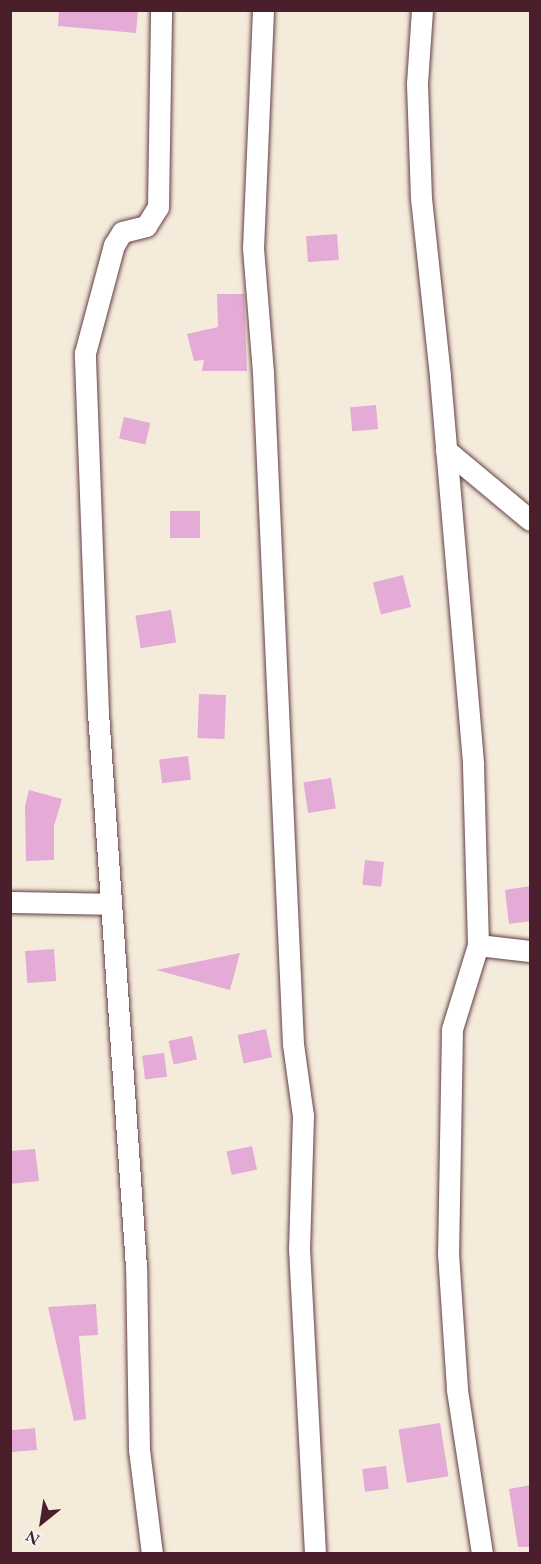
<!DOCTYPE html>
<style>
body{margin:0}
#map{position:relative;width:541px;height:1564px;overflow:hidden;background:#f5ebdb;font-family:"EB Garamond",serif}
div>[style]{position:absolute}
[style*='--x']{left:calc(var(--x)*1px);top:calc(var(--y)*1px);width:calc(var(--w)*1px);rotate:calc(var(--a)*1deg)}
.building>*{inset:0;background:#e4abd7;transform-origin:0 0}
.roads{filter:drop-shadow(0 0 2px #643e45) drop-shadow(0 0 2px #643e45)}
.street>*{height:21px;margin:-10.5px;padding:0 10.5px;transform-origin:10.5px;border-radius:10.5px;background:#fff}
span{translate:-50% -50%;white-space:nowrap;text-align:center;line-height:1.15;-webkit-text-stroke:6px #f6f6f2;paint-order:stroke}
.frame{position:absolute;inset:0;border:12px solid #4a1f2b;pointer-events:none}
.north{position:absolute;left:12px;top:1492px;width:60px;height:60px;-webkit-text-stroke:4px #f6f6f2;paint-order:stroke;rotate:210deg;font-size:16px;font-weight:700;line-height:24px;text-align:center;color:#4a1f2b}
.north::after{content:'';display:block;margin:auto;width:21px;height:27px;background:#4a1f2b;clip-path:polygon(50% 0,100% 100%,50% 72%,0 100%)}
</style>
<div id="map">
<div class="building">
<div style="clip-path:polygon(59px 10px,138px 10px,136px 33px,58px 26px)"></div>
<div style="left:337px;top:234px;width:26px;height:31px;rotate:86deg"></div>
<div style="clip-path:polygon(217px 294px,244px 294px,247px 371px,202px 371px,204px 360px,194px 361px,187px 334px,218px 327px)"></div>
<div style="left:376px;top:405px;width:24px;height:26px;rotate:85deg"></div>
<div style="left:124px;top:417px;width:27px;height:22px;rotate:13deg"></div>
<div style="left:170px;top:511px;width:30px;height:27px"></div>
<div style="left:403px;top:575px;width:33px;height:31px;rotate:76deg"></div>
<div style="left:171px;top:610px;width:33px;height:36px;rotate:81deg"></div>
<div style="left:199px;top:694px;width:27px;height:44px;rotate:2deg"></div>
<div style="left:188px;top:756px;width:24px;height:29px;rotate:83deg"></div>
<div style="left:331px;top:778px;width:31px;height:28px;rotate:81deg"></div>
<div style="clip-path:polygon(29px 790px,62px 799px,54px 826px,54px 860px,26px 861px,25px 806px)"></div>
<div style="left:365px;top:860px;width:19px;height:25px;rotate:6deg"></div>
<div style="clip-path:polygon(531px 886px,531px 921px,509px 924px,505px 890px)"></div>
<div style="left:54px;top:949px;width:32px;height:29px;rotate:86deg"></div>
<div style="clip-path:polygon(240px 953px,230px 990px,156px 970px)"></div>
<div style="left:266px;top:1029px;width:29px;height:29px;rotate:78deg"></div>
<div style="left:192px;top:1036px;width:24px;height:24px;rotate:78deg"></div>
<div style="left:164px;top:1053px;width:24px;height:22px;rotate:83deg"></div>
<div style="left:252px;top:1146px;width:24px;height:26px;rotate:78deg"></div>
<div style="clip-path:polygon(35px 1149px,39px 1181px,10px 1184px,10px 1151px)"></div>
<div style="clip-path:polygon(96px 1304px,98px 1335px,79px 1336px,86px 1419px,74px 1421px,48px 1307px)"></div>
<div style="left:440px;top:1423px;width:54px;height:42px;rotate:81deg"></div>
<div style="left:35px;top:1428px;width:22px;height:25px;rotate:85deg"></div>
<div style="left:386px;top:1466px;width:23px;height:24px;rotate:83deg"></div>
<div style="clip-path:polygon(531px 1485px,531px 1547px,518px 1547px,509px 1489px)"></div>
</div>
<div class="roads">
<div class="street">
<div style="--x:263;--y:10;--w:238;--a:92.4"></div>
<div style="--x:253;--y:248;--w:125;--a:85.4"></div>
<div style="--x:263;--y:373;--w:672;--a:87.44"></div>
<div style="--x:293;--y:1044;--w:73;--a:82.1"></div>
<div style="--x:303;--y:1116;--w:132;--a:91.7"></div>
<div style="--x:299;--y:1248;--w:306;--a:87"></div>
<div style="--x:422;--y:10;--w:74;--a:93.9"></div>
<div style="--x:417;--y:84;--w:114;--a:88"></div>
<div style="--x:421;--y:198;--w:180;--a:83.9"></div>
<div style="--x:440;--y:377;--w:389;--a:85.1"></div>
<div style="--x:473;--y:765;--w:180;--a:88.4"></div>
<div style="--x:478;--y:945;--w:52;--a:6.6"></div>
<div style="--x:446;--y:450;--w:109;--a:39.8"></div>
<div style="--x:10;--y:902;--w:100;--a:1.1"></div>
<div style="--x:478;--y:945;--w:88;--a:107.2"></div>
<div style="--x:452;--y:1029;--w:224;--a:91"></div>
<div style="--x:448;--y:1253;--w:137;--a:86.2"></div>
<div style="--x:457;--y:1390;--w:166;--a:81.3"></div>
<div style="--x:152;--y:1554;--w:106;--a:-97.1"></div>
<div style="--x:139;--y:1449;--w:182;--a:-90.9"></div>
<div style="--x:136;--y:1267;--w:555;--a:-93.92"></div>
<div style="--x:98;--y:713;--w:360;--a:-92.1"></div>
<div style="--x:85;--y:353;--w:112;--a:-75"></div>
<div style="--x:114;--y:245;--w:15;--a:-58"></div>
<div style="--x:122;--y:232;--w:25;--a:-14"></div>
<div style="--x:146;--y:226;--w:22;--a:-58"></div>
<div style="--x:158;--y:207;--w:197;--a:-89.1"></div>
</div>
</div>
<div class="frame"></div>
<div class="north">N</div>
</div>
